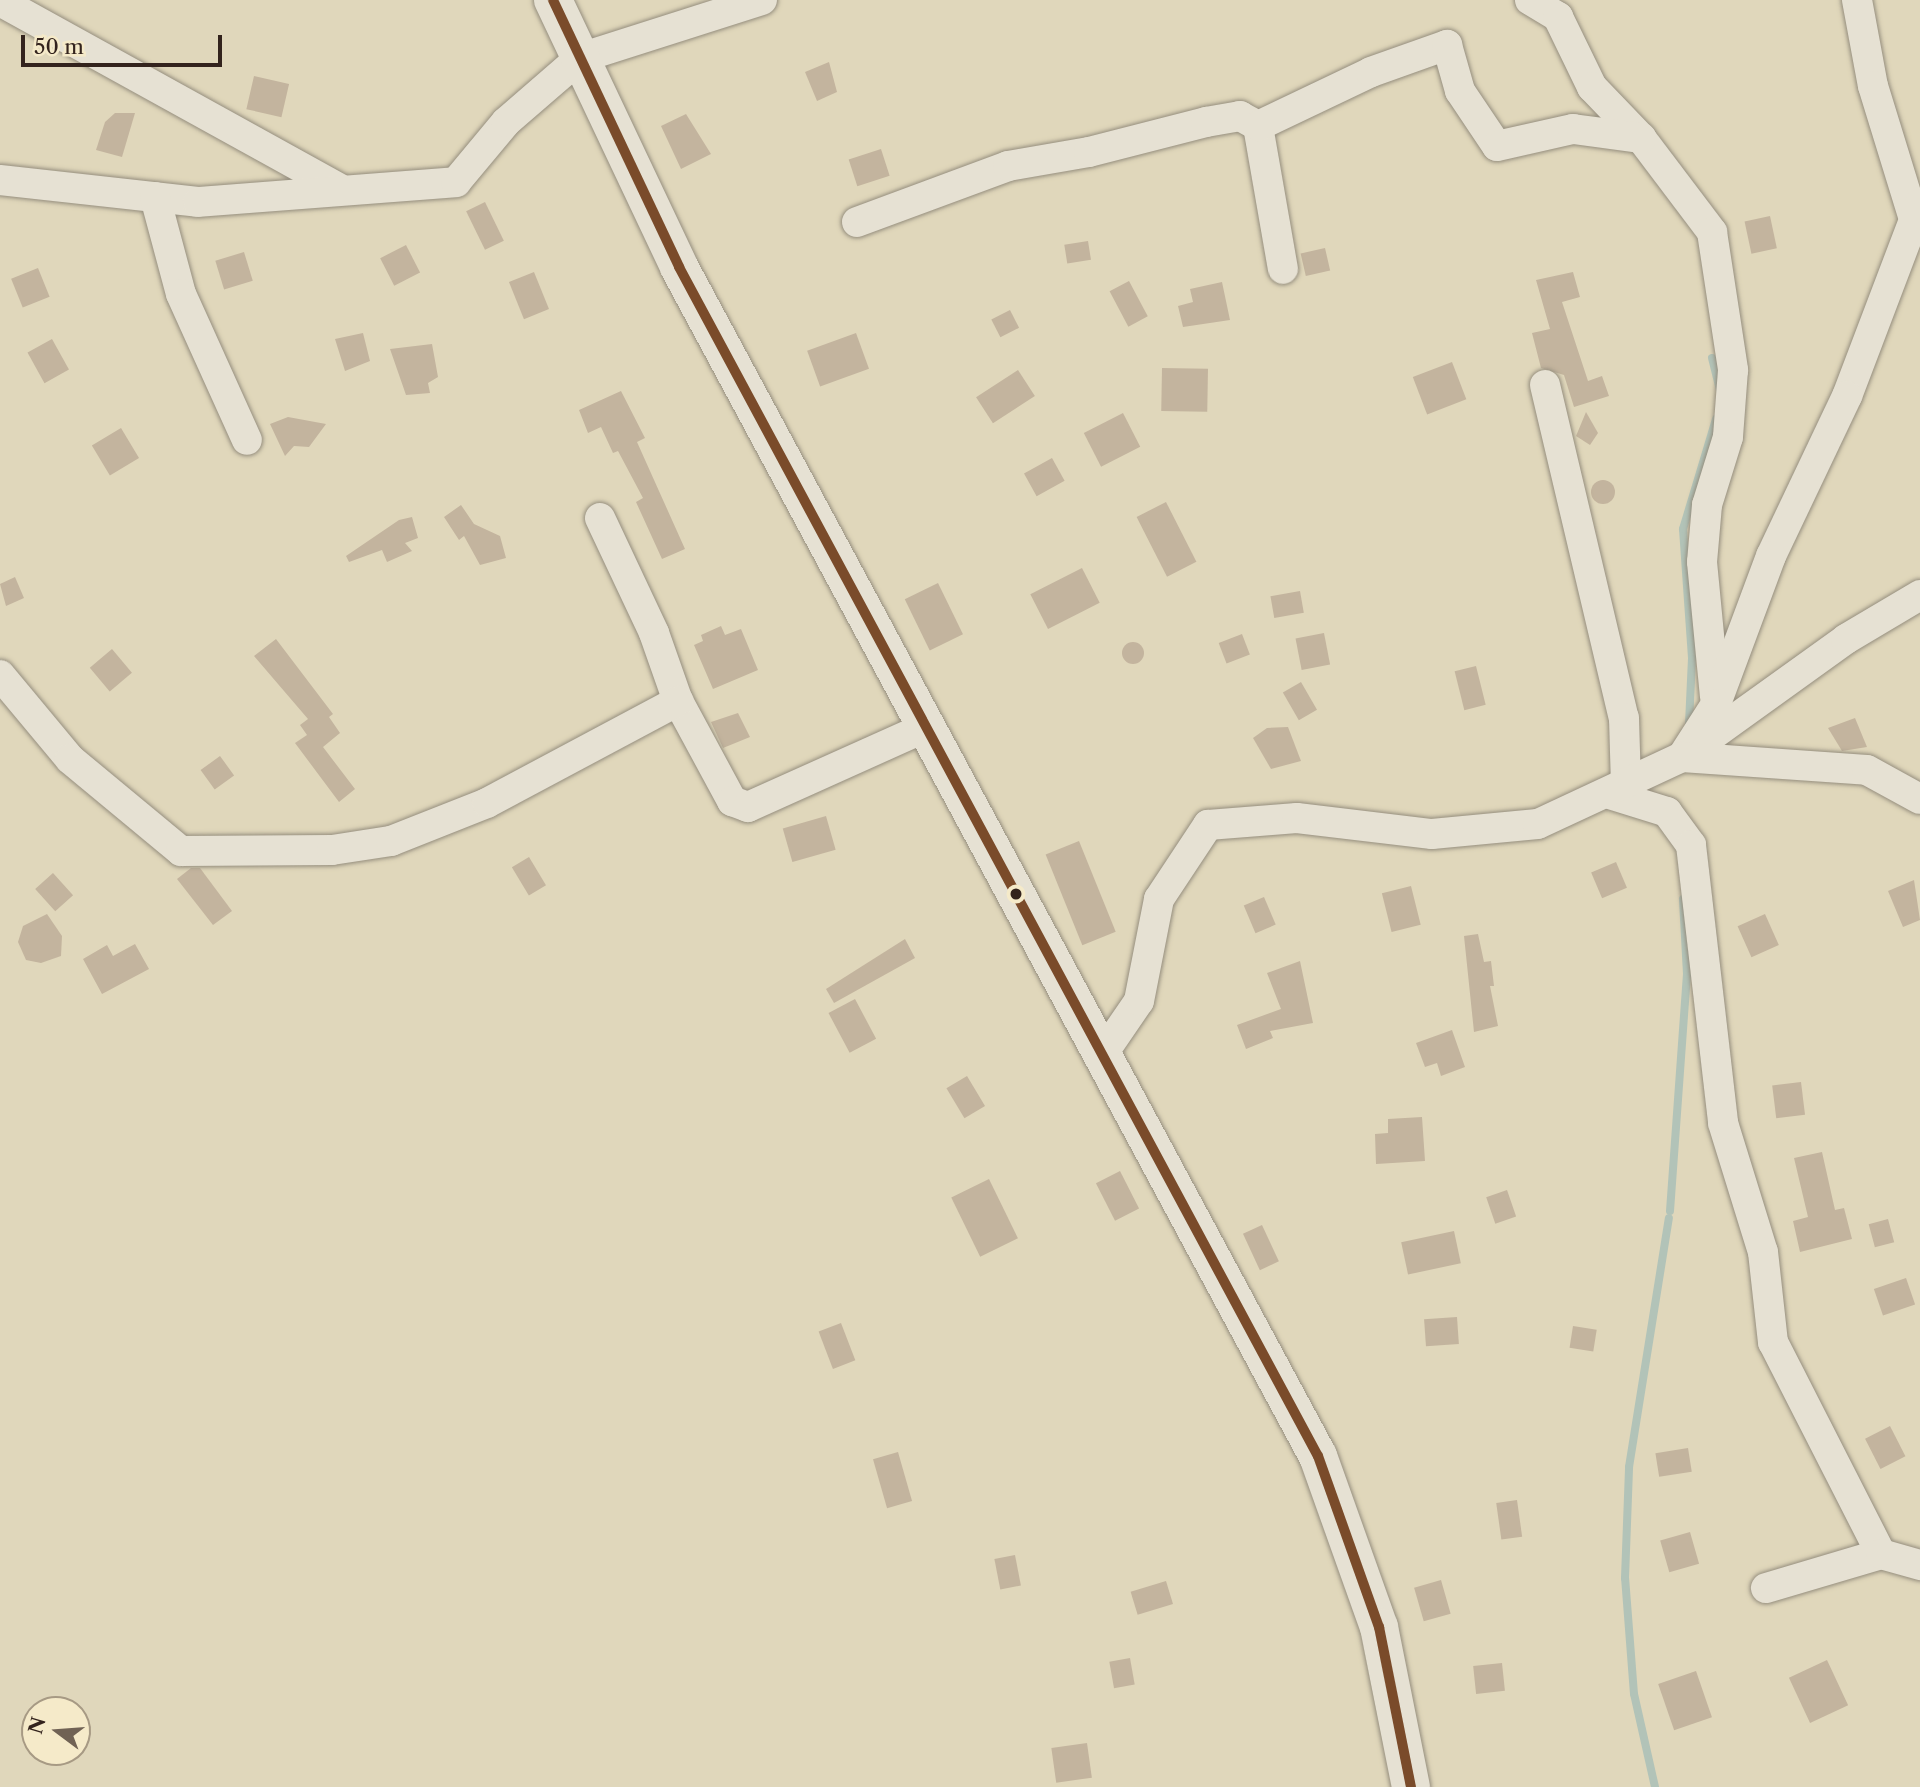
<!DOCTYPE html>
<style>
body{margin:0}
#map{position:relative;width:1920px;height:1787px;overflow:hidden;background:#e0d7bb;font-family:"Libre Caslon Text",serif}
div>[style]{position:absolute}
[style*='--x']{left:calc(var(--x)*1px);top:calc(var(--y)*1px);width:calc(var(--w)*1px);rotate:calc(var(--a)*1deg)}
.stream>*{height:8px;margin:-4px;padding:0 4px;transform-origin:4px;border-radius:4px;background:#b2c3b8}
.building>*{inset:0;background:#c3b49e;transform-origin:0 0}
.round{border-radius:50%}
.roads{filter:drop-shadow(0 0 2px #958e7e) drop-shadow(0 0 2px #958e7e)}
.street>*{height:30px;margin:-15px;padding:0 15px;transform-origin:15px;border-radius:15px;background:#e6e1d3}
.secondary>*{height:38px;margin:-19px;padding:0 19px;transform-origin:19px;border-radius:19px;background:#e6e1d3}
.bus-1>*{height:10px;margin:-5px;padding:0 5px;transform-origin:5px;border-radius:5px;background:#7a4b2a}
.dots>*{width:19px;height:19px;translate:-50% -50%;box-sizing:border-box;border:4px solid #f5eac9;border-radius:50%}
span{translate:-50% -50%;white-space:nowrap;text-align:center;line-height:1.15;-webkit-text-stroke:5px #f5eac9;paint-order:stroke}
.north{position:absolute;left:21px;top:1696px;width:70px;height:70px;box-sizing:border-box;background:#f5eac9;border:2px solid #a79a84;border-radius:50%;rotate:286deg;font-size:19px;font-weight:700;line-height:28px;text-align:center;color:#33231d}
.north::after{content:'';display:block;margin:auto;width:24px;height:32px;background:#706254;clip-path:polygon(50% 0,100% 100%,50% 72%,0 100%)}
.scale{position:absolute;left:21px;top:35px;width:201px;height:32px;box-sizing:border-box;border:4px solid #33231d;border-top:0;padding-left:9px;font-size:21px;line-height:24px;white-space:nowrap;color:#33231d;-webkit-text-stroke:5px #f5eac9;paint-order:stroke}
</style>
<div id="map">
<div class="stream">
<div style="--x:1712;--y:358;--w:32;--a:76"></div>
<div style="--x:1689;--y:724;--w:66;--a:-87.4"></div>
<div style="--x:1692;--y:658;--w:129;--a:-94"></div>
<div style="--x:1683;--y:529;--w:115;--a:-73.3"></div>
<div style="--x:1670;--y:1211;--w:238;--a:-85.9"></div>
<div style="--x:1687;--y:974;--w:75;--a:-93.1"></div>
<div style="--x:1655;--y:1787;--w:95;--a:-102.7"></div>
<div style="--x:1634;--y:1694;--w:116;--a:-94.4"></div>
<div style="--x:1625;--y:1578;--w:111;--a:-87.9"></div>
<div style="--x:1629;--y:1467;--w:252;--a:-80.9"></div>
</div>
<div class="building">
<div style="clip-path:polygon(829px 62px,837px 92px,817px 101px,805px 72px)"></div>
<div style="left:254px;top:76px;width:36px;height:34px;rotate:13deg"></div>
<div style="clip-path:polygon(115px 113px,135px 113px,122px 157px,96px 150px,105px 122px)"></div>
<div style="clip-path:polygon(686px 114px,711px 154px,681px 169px,661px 126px)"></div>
<div style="left:881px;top:149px;width:28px;height:34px;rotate:72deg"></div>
<div style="left:485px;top:202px;width:43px;height:21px;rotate:64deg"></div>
<div style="left:1770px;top:216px;width:33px;height:26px;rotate:78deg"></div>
<div style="left:1088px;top:241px;width:19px;height:24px;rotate:81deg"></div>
<div style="left:406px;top:245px;width:31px;height:29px;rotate:63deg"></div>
<div style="left:1325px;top:248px;width:23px;height:25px;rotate:77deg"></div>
<div style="left:244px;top:252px;width:30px;height:30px;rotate:73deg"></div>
<div style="left:38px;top:268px;width:31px;height:29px;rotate:68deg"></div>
<div style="left:534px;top:272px;width:40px;height:27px;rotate:68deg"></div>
<div style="clip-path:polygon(1573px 272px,1580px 297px,1562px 302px,1588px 381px,1602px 376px,1609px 396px,1574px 407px,1564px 375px,1541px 368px,1532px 333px,1550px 329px,1536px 280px)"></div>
<div style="left:1129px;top:281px;width:40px;height:22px;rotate:62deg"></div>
<div style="clip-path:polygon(1222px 282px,1230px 320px,1183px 327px,1178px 306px,1193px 302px,1190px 289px)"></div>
<div style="left:1010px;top:310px;width:20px;height:21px;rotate:63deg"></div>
<div style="clip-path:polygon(363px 333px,370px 361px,345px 371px,335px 339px)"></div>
<div style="left:856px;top:333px;width:38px;height:52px;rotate:70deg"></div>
<div style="left:52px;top:339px;width:35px;height:28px;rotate:61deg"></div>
<div style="clip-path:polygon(432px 344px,438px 377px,428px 383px,430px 393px,406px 395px,390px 349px)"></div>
<div style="left:1452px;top:362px;width:40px;height:42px;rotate:69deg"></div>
<div style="left:1162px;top:368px;width:46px;height:43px;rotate:1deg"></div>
<div style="left:1018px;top:370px;width:31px;height:50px;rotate:57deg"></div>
<div style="clip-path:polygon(621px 391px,645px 438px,637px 442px,685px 549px,662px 559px,636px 502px,643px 498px,618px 451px,613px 453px,601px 427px,588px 433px,579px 410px)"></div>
<div style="clip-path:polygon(1586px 412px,1598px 433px,1590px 445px,1576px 436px)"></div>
<div style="left:1123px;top:413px;width:38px;height:44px;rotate:63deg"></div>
<div style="clip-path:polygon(288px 417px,326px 424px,309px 447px,294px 446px,285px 456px,270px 424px)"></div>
<div style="left:121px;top:428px;width:35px;height:34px;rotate:59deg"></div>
<div style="left:1052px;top:458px;width:26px;height:32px;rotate:61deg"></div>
<div class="round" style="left:1591px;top:480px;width:24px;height:24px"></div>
<div style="left:1166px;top:502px;width:67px;height:33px;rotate:63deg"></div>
<div style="clip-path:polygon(461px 505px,474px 524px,500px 536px,506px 558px,480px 565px,464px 536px,459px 540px,444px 517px)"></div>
<div style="clip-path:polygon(412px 517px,418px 538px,405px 543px,412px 551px,387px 562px,382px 550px,349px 562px,346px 556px,399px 520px)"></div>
<div style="left:1082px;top:568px;width:39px;height:58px;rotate:63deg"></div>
<div style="clip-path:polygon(15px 577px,24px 598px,6px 606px,0 584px)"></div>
<div style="left:938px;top:583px;width:57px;height:37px;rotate:64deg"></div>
<div style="left:1300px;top:591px;width:22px;height:30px;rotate:80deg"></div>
<div style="clip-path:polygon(721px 626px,725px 635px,741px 629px,758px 670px,713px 689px,694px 645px,703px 641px,701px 635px)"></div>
<div style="left:1324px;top:633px;width:32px;height:29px;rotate:79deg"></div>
<div style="left:1242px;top:634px;width:22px;height:25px;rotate:69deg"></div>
<div style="clip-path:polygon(276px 639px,333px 714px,329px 717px,340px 733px,323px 747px,355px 789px,339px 802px,295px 743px,307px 735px,300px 725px,308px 719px,254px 656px)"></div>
<div class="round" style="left:1122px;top:642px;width:22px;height:22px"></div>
<div style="left:112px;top:649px;width:31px;height:29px;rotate:50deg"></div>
<div style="left:1476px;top:666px;width:40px;height:22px;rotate:76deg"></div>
<div style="left:1301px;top:682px;width:32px;height:21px;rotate:60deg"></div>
<div style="clip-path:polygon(738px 713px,750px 737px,723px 748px,711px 722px)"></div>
<div style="clip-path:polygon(1855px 718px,1867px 747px,1842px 751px,1828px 728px)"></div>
<div style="clip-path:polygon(1288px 727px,1301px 761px,1271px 769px,1253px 738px,1267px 728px)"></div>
<div style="left:220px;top:756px;width:24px;height:24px;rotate:54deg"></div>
<div style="left:826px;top:816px;width:35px;height:45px;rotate:74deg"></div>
<div style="left:1079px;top:841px;width:98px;height:36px;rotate:68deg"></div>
<div style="left:529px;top:857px;width:33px;height:20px;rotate:59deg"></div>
<div style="left:1616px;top:862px;width:28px;height:27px;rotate:67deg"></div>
<div style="clip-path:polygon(191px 868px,200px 868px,232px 911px,213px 925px,177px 879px)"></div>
<div style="left:53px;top:873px;width:30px;height:24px;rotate:48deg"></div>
<div style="clip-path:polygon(1914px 880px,1920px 920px,1903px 927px,1888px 891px)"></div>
<div style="left:1411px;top:886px;width:40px;height:30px;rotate:76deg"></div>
<div style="left:1264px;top:897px;width:30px;height:22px;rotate:67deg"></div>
<div style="clip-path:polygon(47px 914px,62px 936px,61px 956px,41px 963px,26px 960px,18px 942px,23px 926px)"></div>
<div style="left:1765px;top:914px;width:34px;height:30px;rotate:66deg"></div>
<div style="clip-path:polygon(1478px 934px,1484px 962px,1491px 961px,1494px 986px,1490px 986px,1498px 1026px,1474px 1032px,1464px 936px)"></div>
<div style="clip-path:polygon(905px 939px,915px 958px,834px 1003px,826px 989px)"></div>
<div style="clip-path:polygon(135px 944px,149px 969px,102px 994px,83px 959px,107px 945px,113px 956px)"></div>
<div style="clip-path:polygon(1300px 961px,1313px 1023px,1270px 1031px,1273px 1038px,1246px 1049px,1237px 1025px,1281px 1009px,1267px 973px)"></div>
<div style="left:855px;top:999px;width:45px;height:30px;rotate:62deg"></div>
<div style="clip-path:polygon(1452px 1030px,1465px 1067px,1441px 1076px,1437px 1063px,1425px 1067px,1416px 1043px)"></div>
<div style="left:967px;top:1076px;width:35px;height:24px;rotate:59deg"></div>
<div style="left:1801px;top:1082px;width:33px;height:29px;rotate:83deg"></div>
<div style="clip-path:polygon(1422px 1117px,1425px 1161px,1376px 1164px,1375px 1134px,1388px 1133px,1388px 1119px)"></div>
<div style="clip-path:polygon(1822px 1152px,1835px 1210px,1844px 1208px,1852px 1239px,1800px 1252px,1793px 1221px,1808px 1217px,1794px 1158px)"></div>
<div style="left:1120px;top:1171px;width:42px;height:27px;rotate:63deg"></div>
<div style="left:989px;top:1179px;width:66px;height:42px;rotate:64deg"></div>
<div style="left:1507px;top:1190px;width:28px;height:22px;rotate:71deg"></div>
<div style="left:1888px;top:1219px;width:24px;height:20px;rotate:75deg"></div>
<div style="left:1262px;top:1225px;width:40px;height:21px;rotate:65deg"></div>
<div style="left:1454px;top:1231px;width:33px;height:54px;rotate:78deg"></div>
<div style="left:1906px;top:1278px;width:28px;height:34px;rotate:71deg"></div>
<div style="left:1457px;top:1317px;width:27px;height:33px;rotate:86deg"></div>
<div style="left:841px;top:1323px;width:40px;height:24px;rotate:69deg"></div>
<div style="left:1573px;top:1326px;width:24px;height:22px;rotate:9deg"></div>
<div style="left:1890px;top:1426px;width:34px;height:28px;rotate:63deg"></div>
<div style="left:1688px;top:1448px;width:24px;height:33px;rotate:81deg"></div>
<div style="left:898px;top:1452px;width:51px;height:26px;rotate:74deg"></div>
<div style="left:1517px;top:1500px;width:37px;height:21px;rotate:82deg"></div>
<div style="left:1690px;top:1532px;width:33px;height:31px;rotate:74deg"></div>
<div style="left:1015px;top:1555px;width:31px;height:21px;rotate:79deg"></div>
<div style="left:1441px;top:1580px;width:35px;height:28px;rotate:74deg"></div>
<div style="left:1166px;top:1581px;width:24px;height:37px;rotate:73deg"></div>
<div style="left:1130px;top:1658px;width:27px;height:21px;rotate:80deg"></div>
<div style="left:1827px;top:1660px;width:50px;height:42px;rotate:65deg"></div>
<div style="left:1502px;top:1663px;width:28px;height:29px;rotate:84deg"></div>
<div style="left:1696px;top:1671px;width:49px;height:40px;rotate:71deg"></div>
<div style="left:1087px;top:1743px;width:35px;height:36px;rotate:82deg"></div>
</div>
<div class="roads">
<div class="street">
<div style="--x:1530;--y:0;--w:33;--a:31"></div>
<div style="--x:1558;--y:17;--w:78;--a:64.1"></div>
<div style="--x:1592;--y:87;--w:71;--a:46.1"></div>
<div style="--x:1641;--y:138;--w:118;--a:52.9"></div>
<div style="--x:1712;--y:232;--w:140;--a:81.3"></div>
<div style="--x:1733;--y:370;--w:67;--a:94.3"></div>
<div style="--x:1728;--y:437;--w:71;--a:107.2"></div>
<div style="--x:1707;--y:505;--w:57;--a:95"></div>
<div style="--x:1702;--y:562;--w:135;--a:84.5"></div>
<div style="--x:1857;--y:0;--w:87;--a:79.5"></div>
<div style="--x:1873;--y:86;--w:139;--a:72.9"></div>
<div style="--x:0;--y:1;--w:387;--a:28.9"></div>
<div style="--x:1258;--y:126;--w:145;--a:80.1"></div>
<div style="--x:0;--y:180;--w:199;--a:6.3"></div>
<div style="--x:198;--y:202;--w:259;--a:-4.4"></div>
<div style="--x:456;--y:182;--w:78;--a:-50.2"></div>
<div style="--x:506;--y:122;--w:98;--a:-40.9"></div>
<div style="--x:580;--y:58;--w:191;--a:-17.7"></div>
<div style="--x:155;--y:197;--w:100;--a:75"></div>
<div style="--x:181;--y:294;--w:160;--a:65.7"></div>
<div style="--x:1920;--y:204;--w:205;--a:110.8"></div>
<div style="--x:1847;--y:396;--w:177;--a:115.4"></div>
<div style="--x:1771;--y:556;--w:158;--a:110.4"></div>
<div style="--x:1716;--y:704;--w:63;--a:122.7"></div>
<div style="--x:1682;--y:757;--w:202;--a:-35.7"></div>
<div style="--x:1846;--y:639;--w:86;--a:-30.7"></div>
<div style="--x:857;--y:222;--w:161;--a:-20.3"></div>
<div style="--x:1008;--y:166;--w:82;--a:-9.8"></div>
<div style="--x:1089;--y:152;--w:121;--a:-14.4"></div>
<div style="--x:1206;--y:122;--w:35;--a:-10"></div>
<div style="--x:1240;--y:116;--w:21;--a:29"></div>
<div style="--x:1258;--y:126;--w:125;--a:-25.5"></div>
<div style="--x:1371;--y:72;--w:81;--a:-19.6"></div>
<div style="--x:1447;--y:45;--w:48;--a:74.2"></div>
<div style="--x:1460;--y:91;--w:66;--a:56.1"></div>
<div style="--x:1497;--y:146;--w:78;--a:-12.6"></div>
<div style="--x:1573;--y:129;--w:69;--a:7.5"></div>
<div style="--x:1545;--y:385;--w:342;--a:76.7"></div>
<div style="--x:1624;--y:718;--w:66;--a:88.3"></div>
<div style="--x:600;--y:518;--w:127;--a:64.8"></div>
<div style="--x:654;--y:633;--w:72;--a:70.6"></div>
<div style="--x:678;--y:701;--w:114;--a:61.6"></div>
<div style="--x:732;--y:801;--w:17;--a:21"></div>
<div style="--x:748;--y:807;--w:195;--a:-24.2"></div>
<div style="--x:0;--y:675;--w:109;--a:50.2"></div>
<div style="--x:70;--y:759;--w:144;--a:39.7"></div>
<div style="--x:181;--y:851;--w:151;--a:-0.4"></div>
<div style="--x:332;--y:850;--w:60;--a:-8.7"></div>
<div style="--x:391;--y:841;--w:103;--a:-21.6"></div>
<div style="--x:487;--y:803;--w:217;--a:-28.1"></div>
<div style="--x:1606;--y:793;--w:64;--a:17.3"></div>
<div style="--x:1667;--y:812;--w:41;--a:54"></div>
<div style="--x:1691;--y:845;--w:280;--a:83.4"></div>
<div style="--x:1723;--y:1123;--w:135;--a:72.8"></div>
<div style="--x:1763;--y:1252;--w:91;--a:83.7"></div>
<div style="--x:1773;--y:1342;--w:238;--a:63"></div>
<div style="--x:1881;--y:1554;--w:120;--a:163.5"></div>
<div style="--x:1102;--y:1055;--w:65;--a:-55.6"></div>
<div style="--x:1139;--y:1001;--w:104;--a:-78.9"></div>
<div style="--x:1159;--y:899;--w:89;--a:-56.5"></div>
<div style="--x:1208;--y:825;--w:89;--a:-4.5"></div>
<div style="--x:1297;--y:818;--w:136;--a:6.8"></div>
<div style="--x:1432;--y:834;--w:106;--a:-5.4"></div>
<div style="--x:1538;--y:824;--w:159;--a:-25"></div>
<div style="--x:1682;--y:757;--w:185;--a:4"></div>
<div style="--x:1867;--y:770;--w:60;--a:28.7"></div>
<div style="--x:1881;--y:1554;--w:41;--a:15.8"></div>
</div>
<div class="secondary">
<div style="--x:553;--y:0;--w:295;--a:64.7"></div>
<div style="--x:679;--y:267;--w:1350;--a:61.75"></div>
<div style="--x:1318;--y:1456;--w:182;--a:70.4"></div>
<div style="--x:1379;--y:1627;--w:163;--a:78.7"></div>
</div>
</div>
<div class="bus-1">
<div style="--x:553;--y:0;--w:295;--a:64.7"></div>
<div style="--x:679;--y:267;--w:1350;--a:61.75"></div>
<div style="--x:1318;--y:1456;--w:182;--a:70.4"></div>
<div style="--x:1379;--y:1627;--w:163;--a:78.7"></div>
</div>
<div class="dots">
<div style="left:1016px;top:894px;background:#33231d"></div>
</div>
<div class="north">N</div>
<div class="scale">50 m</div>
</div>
